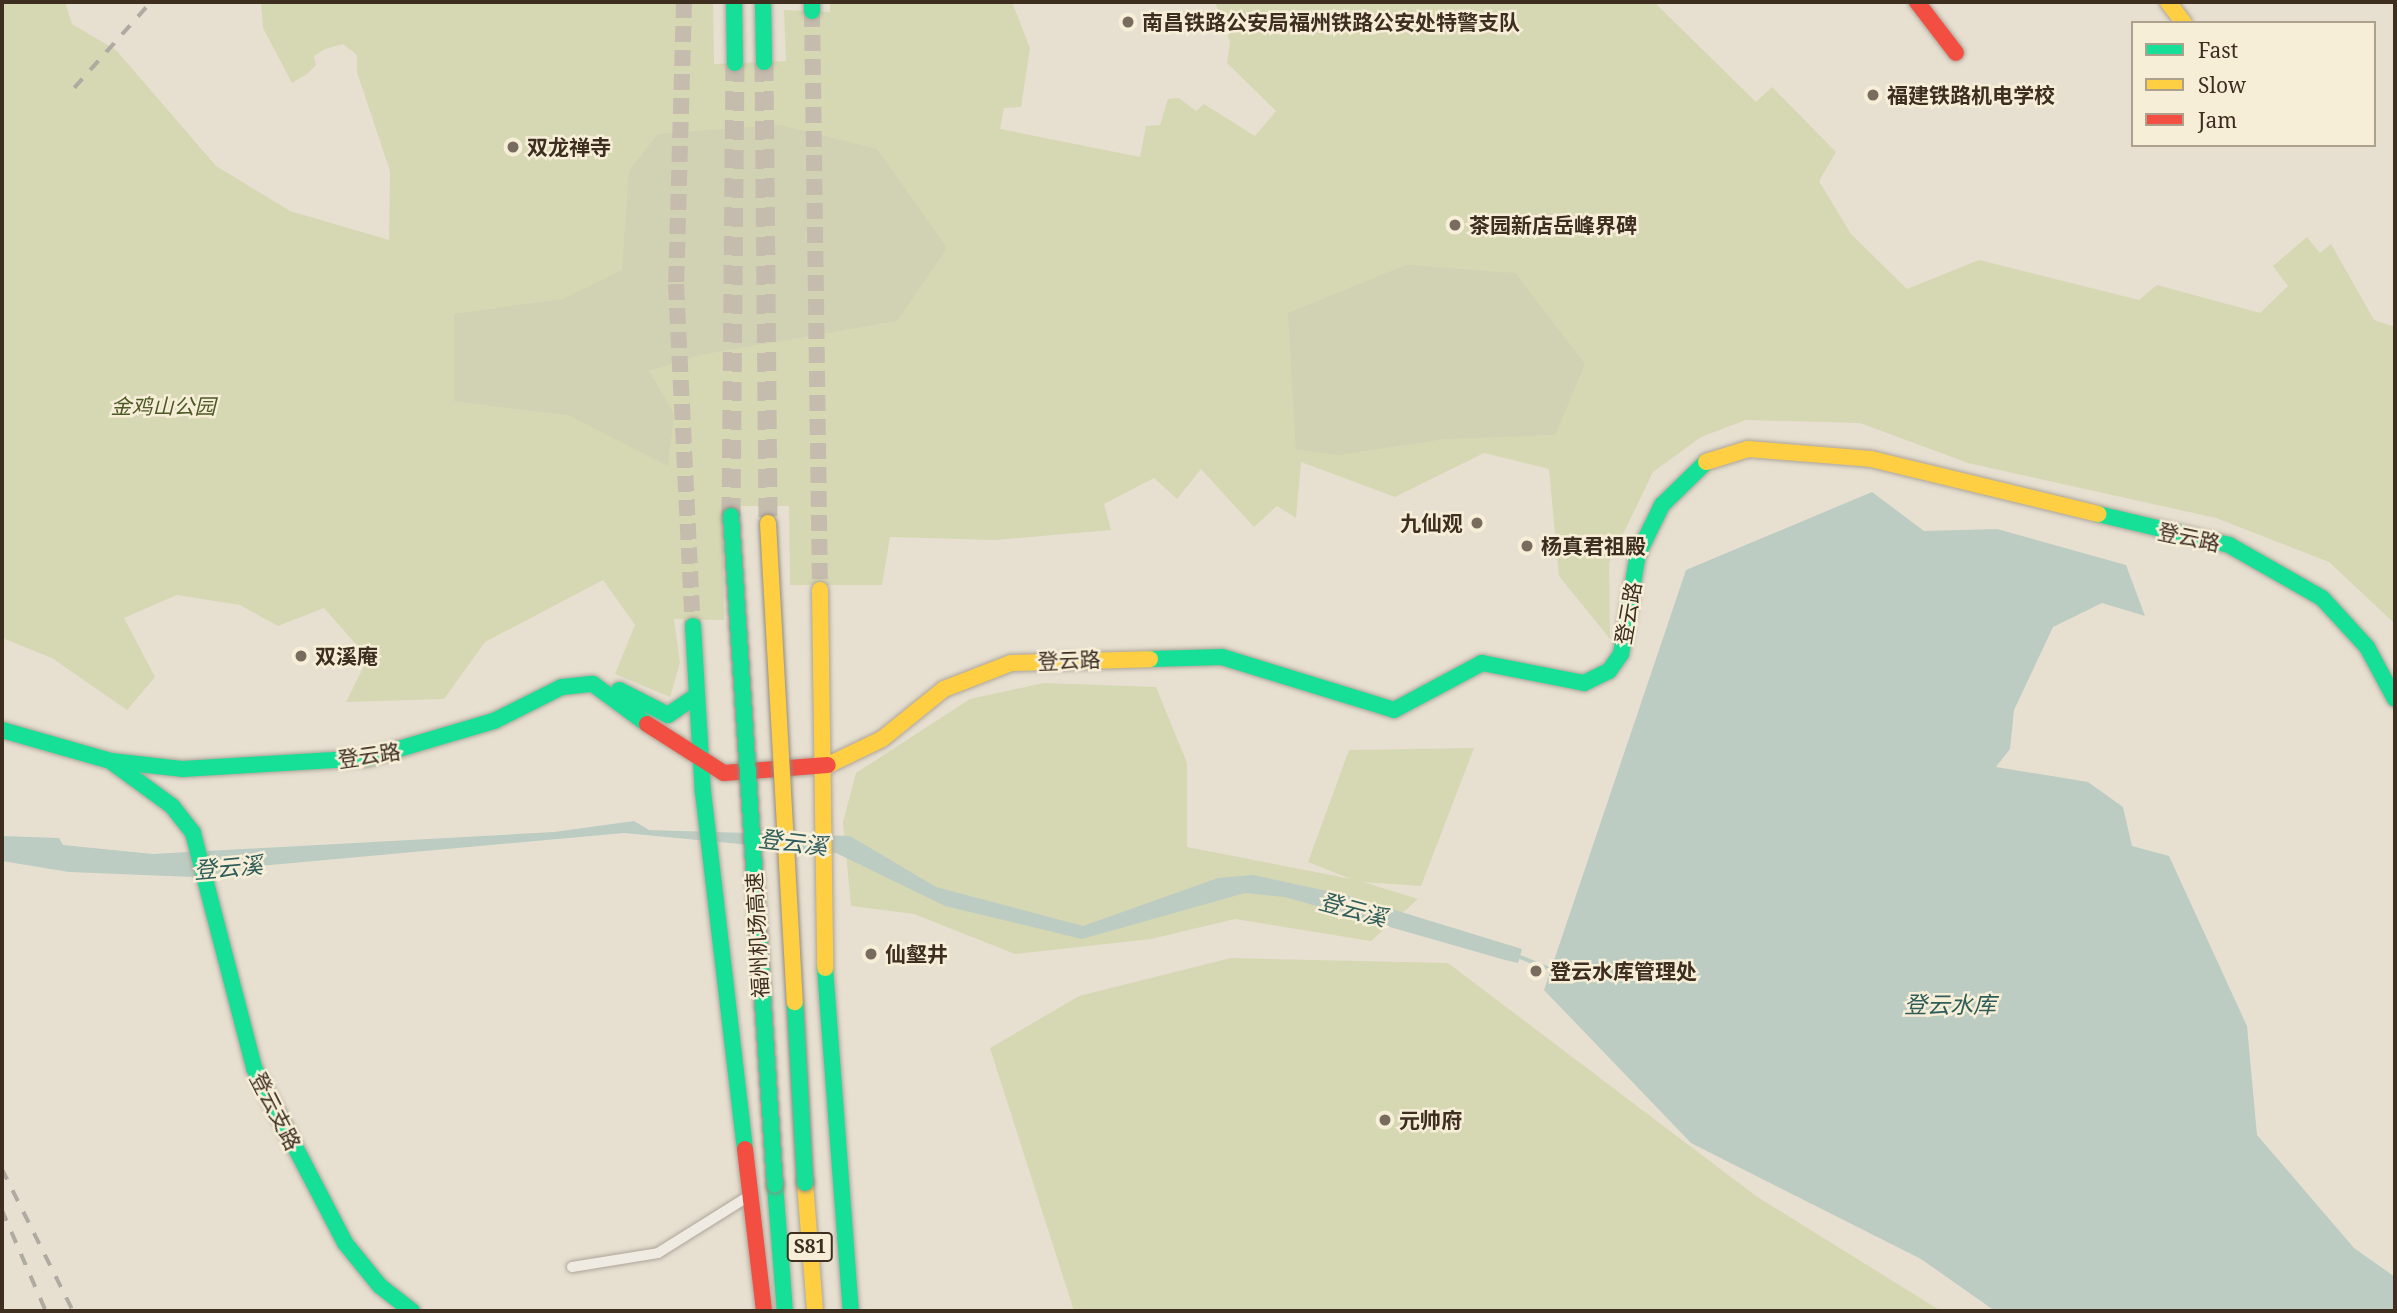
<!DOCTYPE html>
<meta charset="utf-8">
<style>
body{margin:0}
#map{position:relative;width:2397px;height:1313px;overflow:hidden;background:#e7e0d1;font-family:"Noto Serif","Noto Sans SC",serif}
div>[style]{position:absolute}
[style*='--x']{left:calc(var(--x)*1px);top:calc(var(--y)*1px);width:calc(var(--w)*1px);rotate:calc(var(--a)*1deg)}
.green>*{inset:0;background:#d6d7b3}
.cemetery>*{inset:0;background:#d1d1b3}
.water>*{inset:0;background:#bcccc2}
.stream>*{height:3.5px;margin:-1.75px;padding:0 1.75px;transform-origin:1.75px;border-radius:1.75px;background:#bcccc2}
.secondary-tunnel>*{height:16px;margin-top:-8px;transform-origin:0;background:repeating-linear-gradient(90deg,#c5bcae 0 16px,transparent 0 24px)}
.highway-tunnel>*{height:19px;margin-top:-9.5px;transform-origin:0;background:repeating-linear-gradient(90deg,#c5bcae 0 19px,transparent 0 29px)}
.roads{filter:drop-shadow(0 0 2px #ada599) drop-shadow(0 0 2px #ada599)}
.street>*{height:10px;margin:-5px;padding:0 5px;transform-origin:5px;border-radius:5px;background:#efebe3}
.fast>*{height:16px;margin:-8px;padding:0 8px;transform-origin:8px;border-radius:8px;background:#16e098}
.slow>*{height:16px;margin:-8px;padding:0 8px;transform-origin:8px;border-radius:8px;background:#ffcf43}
.jam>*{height:16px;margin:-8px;padding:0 8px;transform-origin:8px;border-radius:8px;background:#f24e42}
.rail>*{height:3.5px;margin-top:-1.75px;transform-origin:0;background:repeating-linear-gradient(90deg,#afaaa2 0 12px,transparent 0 24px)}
.bridges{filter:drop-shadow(0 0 2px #928b80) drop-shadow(0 0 2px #928b80)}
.fast-bridge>*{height:16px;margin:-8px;padding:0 8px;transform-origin:8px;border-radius:8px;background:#16e098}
.slow-bridge>*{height:16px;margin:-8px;padding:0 8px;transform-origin:8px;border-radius:8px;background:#ffcf43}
.dots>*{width:19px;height:19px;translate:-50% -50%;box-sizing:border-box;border:4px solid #f7eed8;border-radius:50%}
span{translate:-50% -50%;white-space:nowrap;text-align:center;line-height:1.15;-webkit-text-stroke:5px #f7eed8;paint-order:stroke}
.shield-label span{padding:2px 5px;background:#f7eed8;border:2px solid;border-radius:5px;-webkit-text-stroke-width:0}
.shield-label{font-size:19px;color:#3d2e20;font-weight:700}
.poi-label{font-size:21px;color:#3d2e20;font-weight:700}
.left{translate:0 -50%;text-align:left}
.right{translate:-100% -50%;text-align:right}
.park-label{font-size:21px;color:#4d5a26;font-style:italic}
.street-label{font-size:21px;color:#3d2e20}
.water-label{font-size:23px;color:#2f5d5a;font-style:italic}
.frame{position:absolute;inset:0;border:4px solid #3d2e20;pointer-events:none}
.legend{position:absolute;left:2131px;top:21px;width:245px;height:126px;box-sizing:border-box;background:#f7eed8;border:2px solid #ada18e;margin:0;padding:9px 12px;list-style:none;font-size:21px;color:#3d2e20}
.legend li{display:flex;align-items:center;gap:14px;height:35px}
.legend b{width:35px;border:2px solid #ada18e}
</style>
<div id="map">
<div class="green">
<div style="clip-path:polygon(2px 2px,65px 2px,72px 24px,116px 50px,216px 166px,290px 211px,389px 240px,390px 171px,357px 72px,357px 55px,343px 44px,325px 49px,314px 56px,316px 65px,307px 74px,292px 83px,263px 28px,261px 2px,713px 2px,714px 64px,786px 61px,784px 10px,830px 12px,830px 2px,1012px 2px,1030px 48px,1021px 107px,1004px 108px,1000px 129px,1140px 157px,1146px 126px,1160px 125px,1168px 99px,1179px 98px,1196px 111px,1204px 104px,1255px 136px,1276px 111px,1227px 63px,1230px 42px,1215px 2px,1654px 2px,1756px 102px,1772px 87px,1836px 152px,1819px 181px,1851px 234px,1907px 289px,1979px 260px,2139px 300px,2157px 285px,2260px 313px,2288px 286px,2273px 266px,2307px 237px,2320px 253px,2331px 244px,2374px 320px,2395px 327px,2395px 624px,2329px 562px,2216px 518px,1968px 463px,1860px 423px,1746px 420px,1701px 437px,1653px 472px,1609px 563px,1610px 639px,1559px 576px,1549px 469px,1484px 453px,1395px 497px,1301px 462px,1296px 518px,1277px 506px,1254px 527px,1201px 469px,1177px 499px,1154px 478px,1104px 504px,1111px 530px,995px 540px,890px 537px,882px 585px,790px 585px,789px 506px,722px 506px,724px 620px,674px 619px,680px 663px,670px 697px,615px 674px,635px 625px,603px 580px,485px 642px,444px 699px,346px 702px,368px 658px,324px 608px,278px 626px,240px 605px,177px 595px,124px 618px,155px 677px,127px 710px,52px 658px,2px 638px)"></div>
<div style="clip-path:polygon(1044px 683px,1156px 687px,1187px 763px,1187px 847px,1351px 879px,1308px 862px,1349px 750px,1474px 748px,1421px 886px,1363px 882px,1418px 899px,1371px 941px,1235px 919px,1151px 939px,1015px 954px,914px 914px,851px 906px,843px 822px,856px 773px,970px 699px)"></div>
<div style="clip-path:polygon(1231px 958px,1448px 963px,1756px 1196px,1941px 1311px,1074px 1311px,990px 1048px,1079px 996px)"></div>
</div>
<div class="cemetery">
<div style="clip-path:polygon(779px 125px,877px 149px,947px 248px,897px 321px,699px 355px,649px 371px,674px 414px,668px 466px,568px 415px,454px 401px,454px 314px,563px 299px,622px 270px,629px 171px,658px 134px)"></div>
<div style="clip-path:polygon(1406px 265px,1515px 273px,1585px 364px,1555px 435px,1444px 439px,1338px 455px,1296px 449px,1288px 313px)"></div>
</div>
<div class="water">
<div style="clip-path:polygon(1872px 492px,1924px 531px,1997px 529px,2126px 565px,2145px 616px,2102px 603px,2053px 627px,2014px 710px,2010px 749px,1996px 767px,2088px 782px,2123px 807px,2132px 846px,2169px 856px,2247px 1026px,2257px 1135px,2354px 1248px,2395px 1277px,2395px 1311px,1995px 1311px,1921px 1259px,1691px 1143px,1544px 990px,1686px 570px)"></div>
<div style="clip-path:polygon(634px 821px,649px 830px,850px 836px,936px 887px,1083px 926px,1218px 878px,1253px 875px,1346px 895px,1522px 949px,1518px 963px,1505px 960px,1285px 897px,1245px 893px,1082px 939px,945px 906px,836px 853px,624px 833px,237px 868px,218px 878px,69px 872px,2px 861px,2px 836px,59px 838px,63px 845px,153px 854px,554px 832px)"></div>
</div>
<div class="stream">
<div style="--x:1518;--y:956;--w:37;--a:22"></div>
</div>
<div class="secondary-tunnel">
<div style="--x:684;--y:2;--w:282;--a:91.6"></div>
<div style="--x:676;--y:284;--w:342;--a:87.2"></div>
<div style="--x:812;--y:11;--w:579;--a:89.21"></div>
</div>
<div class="highway-tunnel">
<div style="--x:764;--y:62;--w:461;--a:89.5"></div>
<div style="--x:731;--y:516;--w:453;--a:-89.5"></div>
</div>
<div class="roads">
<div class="street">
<div style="--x:572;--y:1267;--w:87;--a:-9.2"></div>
<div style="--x:658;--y:1253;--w:107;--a:-32.1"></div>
</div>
<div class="fast">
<div style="--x:734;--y:2;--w:61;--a:89.1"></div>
<div style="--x:763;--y:2;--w:60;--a:89"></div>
<div style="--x:812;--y:2;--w:9;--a:90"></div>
<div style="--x:2098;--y:514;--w:135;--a:13.3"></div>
<div style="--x:2229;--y:545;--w:107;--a:29.7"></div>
<div style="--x:2322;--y:598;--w:67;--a:47.4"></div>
<div style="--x:2367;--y:647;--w:59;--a:61.7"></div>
<div style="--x:693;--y:626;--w:166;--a:86.6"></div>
<div style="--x:703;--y:792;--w:359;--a:83.3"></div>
<div style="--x:1150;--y:659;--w:72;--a:-1.6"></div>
<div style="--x:1222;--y:657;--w:180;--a:17.1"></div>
<div style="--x:1394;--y:710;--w:100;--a:-28.1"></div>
<div style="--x:1482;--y:663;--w:104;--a:11.1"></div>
<div style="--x:1584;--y:683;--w:28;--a:-26"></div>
<div style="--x:1609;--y:671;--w:21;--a:-55"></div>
<div style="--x:1621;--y:654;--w:101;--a:-80.4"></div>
<div style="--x:1638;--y:554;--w:55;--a:-63.9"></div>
<div style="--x:1662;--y:505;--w:62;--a:-44.3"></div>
<div style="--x:619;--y:690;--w:55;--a:27"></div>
<div style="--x:668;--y:715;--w:34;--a:-34"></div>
<div style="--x:2;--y:730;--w:113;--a:15.9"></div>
<div style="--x:111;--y:761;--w:71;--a:6.4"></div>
<div style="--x:182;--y:769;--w:186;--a:-3.4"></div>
<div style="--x:368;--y:758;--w:131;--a:-16.4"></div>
<div style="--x:494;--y:721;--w:76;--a:-26.6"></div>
<div style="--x:562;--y:687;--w:31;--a:-6"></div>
<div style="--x:593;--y:684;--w:67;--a:36.5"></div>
<div style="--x:113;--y:763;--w:73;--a:36.1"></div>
<div style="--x:172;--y:806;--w:34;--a:52"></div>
<div style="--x:193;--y:833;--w:243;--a:75.4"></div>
<div style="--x:254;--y:1068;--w:197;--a:62.5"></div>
<div style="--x:345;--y:1243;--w:55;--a:50.9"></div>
<div style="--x:380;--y:1286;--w:41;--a:38"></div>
<div style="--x:825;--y:968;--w:344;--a:85.7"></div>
<div style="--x:775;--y:1185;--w:126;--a:85.5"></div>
</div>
<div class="slow">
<div style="--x:2168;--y:2;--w:26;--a:53"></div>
<div style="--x:1706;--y:462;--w:44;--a:-17.2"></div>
<div style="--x:1748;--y:449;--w:123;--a:4.6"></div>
<div style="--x:1871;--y:459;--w:234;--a:13.6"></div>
<div style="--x:820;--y:590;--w:378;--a:89.2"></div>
<div style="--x:828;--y:765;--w:60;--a:-25.7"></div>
<div style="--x:882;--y:739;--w:80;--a:-38.9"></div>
<div style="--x:944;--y:689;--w:72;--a:-21.2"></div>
<div style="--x:1011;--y:663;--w:139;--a:-1.6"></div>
<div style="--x:805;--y:1183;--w:128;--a:85.5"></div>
</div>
<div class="jam">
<div style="--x:1917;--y:2;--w:64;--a:52.6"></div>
<div style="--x:647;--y:724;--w:91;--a:32.5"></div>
<div style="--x:724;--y:773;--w:104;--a:-4.4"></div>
<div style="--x:745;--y:1149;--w:163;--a:83.3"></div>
</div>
</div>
<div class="rail">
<div style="--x:74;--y:88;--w:115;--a:-48.2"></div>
<div style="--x:2;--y:1169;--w:159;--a:63.4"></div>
<div style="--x:2;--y:1210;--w:110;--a:66.5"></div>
</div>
<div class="bridges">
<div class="fast-bridge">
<div style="--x:731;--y:516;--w:670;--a:86.24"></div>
<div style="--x:795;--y:1002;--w:181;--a:86.8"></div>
</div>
<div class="slow-bridge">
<div style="--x:768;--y:523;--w:480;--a:86.8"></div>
</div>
</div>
<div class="dots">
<div style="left:1128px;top:22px;background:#786c5e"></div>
<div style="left:1873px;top:95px;background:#786c5e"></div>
<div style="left:513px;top:147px;background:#786c5e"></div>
<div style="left:1455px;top:225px;background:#786c5e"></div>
<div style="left:1477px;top:523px;background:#786c5e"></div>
<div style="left:1527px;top:546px;background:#786c5e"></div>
<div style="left:301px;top:656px;background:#786c5e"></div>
<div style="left:871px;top:954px;background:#786c5e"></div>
<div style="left:1536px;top:971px;background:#786c5e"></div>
<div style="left:1385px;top:1120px;background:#786c5e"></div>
</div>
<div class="shield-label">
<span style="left:810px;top:1247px">S81</span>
</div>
<div class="poi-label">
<span class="left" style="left:1142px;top:22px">南昌铁路公安局福州铁路公安处特警支队</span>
<span class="left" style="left:1887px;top:95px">福建铁路机电学校</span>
<span class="left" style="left:527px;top:147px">双龙禅寺</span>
<span class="left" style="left:1469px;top:225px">茶园新店岳峰界碑</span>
<span class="right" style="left:1463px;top:523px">九仙观</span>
<span class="left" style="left:1541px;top:546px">杨真君祖殿</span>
<span class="left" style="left:315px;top:656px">双溪庵</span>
<span class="left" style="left:885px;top:954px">仙壑井</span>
<span class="left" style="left:1550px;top:971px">登云水库管理处</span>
<span class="left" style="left:1399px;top:1120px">元帅府</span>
</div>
<div class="park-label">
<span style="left:163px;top:406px">金鸡山公园</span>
</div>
<div class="street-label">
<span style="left:2189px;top:537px;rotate:12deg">登云路</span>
<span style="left:1628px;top:613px;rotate:-80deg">登云路</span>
<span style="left:1069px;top:660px;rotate:-2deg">登云路</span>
<span style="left:369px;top:755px;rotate:-8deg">登云路</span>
<span style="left:757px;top:935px;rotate:-93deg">福州机场高速</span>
<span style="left:276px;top:1111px;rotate:63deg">登云支路</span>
</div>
<div class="water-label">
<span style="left:793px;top:842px;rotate:7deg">登云溪</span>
<span style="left:228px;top:867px;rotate:-5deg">登云溪</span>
<span style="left:1353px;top:909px;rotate:15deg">登云溪</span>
<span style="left:1950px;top:1004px">登云水库</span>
</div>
<div class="frame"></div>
<ul class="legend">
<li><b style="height:9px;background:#16e098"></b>Fast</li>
<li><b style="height:9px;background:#ffcf43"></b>Slow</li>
<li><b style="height:9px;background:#f24e42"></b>Jam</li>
</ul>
</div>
